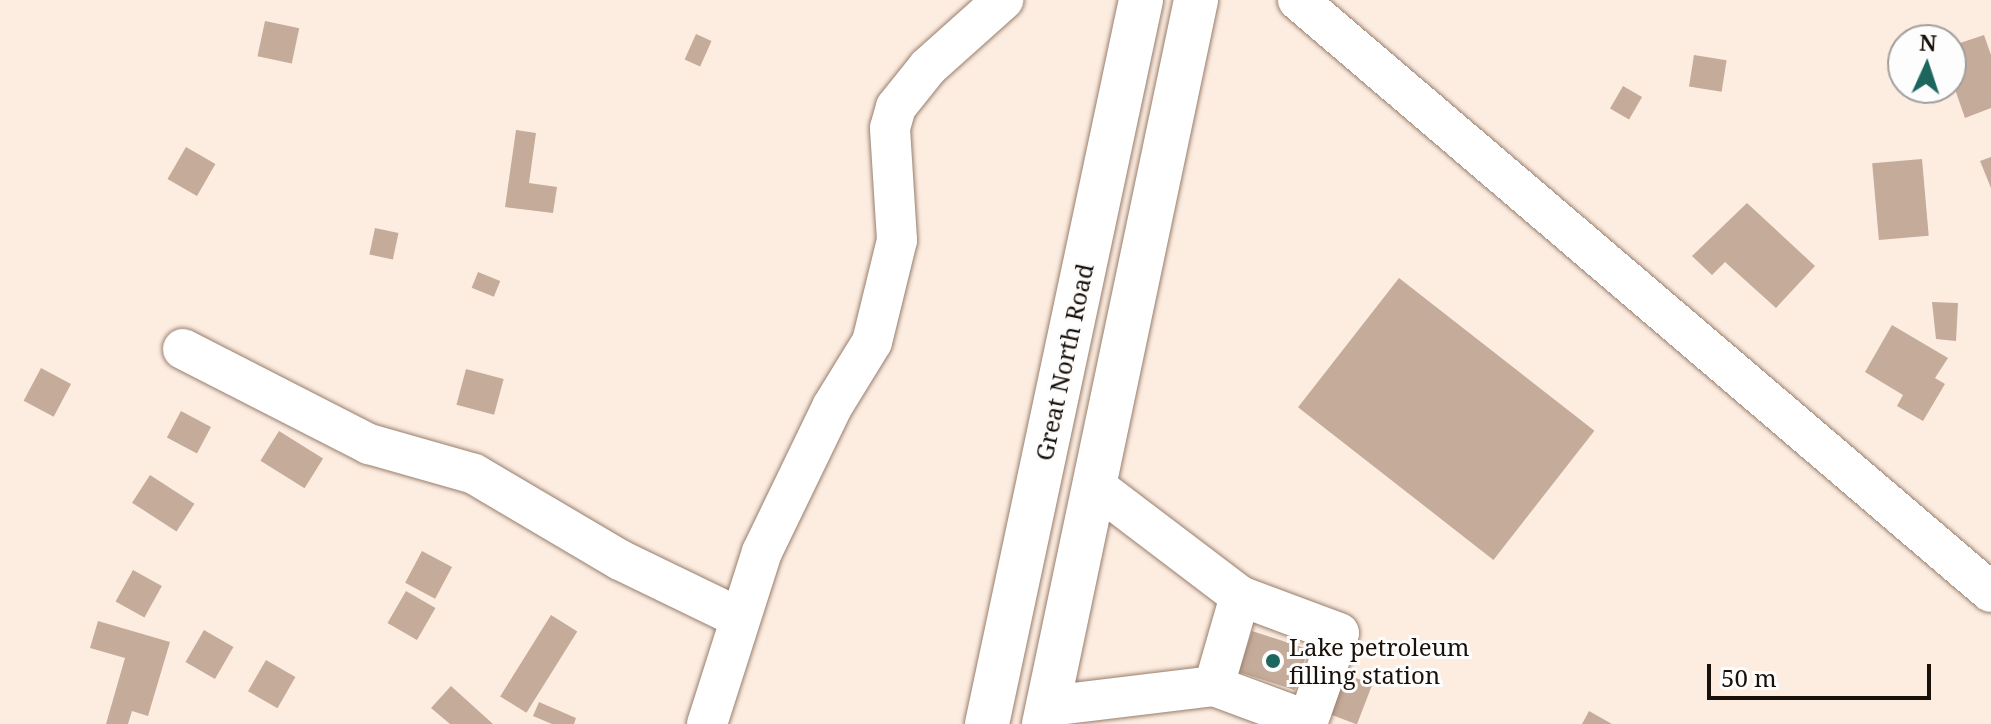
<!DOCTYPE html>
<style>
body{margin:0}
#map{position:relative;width:1991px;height:724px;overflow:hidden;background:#fdede1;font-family:"Noto Serif",serif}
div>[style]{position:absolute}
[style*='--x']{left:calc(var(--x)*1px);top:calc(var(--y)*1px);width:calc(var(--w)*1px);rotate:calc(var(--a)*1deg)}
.building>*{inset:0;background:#c5ab99;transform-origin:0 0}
.roads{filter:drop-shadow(0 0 2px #977e6d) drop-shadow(0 0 2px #977e6d)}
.minor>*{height:40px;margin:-20px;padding:0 20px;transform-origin:20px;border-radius:20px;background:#fff}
.highway>*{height:44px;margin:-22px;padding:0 22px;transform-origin:22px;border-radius:22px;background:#fff}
.dots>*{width:22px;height:22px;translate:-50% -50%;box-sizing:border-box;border:4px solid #fdfdfd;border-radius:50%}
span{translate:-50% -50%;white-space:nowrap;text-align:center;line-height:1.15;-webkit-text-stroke:6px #fdfdfd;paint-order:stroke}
.street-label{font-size:24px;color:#19100a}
.poi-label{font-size:24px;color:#19100a}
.left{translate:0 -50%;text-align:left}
.north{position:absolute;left:1887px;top:24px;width:80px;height:80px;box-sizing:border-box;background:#fdfdfd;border:2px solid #a29e9c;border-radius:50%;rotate:3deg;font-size:22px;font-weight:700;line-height:32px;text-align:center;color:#19100a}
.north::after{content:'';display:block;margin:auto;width:28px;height:36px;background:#1d665d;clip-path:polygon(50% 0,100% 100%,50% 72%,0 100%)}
.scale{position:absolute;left:1707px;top:664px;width:224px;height:36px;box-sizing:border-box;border:4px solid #19100a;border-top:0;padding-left:10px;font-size:24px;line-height:28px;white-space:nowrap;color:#19100a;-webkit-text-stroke:6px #fdfdfd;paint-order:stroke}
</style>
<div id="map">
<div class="building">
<div style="left:265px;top:21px;width:35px;height:36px;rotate:12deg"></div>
<div style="left:696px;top:34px;width:17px;height:28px;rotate:24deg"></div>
<div style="clip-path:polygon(1984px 35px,1991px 55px,1991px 108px,1965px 118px,1951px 78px,1951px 46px)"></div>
<div style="left:1694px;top:55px;width:33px;height:32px;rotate:9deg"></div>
<div style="left:1623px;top:86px;width:22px;height:26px;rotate:30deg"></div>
<div style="clip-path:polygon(516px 130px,536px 133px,529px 183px,557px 187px,553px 213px,505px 207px)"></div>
<div style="left:186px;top:147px;width:34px;height:37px;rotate:30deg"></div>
<div style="clip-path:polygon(1991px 157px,1991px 188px,1980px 161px)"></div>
<div style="left:1922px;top:159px;width:77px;height:50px;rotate:85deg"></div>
<div style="clip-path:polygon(1747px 203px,1815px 266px,1776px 308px,1725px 262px,1712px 275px,1692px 256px)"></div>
<div style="left:375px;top:228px;width:24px;height:27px;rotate:12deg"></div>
<div style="left:478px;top:272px;width:24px;height:17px;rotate:22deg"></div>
<div style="left:1399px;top:278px;width:248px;height:164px;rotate:38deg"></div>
<div style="clip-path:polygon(1932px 302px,1958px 303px,1956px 341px,1936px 339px)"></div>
<div style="clip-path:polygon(1892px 325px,1948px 358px,1935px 378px,1945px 384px,1923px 421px,1897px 406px,1903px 395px,1865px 372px)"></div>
<div style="left:41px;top:368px;width:34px;height:37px;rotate:28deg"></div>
<div style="left:466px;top:369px;width:39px;height:37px;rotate:15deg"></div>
<div style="left:181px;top:411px;width:34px;height:30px;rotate:28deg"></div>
<div style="left:279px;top:431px;width:52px;height:35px;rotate:32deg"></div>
<div style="left:150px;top:475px;width:53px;height:33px;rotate:33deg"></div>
<div style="left:422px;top:551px;width:34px;height:36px;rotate:28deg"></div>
<div style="left:133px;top:570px;width:33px;height:36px;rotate:29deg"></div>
<div style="left:406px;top:591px;width:34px;height:37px;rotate:30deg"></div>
<div style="left:551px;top:615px;width:31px;height:96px;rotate:32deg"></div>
<div style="clip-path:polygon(98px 621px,170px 642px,148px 716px,132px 711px,128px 724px,106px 724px,125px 658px,90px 648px)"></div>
<div style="left:204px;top:630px;width:34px;height:37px;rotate:30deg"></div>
<div style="left:1252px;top:631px;width:59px;height:43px;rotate:18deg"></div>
<div style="left:266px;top:660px;width:34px;height:36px;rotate:30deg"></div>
<div style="left:1335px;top:670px;width:40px;height:43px;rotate:21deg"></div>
<div style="clip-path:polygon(451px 686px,493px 724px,450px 724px,431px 708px)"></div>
<div style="clip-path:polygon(539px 702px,576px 718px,574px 724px,552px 724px,533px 716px)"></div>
<div style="clip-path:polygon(1589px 711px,1612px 724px,1582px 724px)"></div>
</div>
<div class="roads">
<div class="minor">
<div style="--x:1298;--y:0;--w:911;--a:40.51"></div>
<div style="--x:183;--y:349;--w:209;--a:27.1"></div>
<div style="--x:369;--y:444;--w:109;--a:15.9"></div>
<div style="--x:474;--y:474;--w:169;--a:30.5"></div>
<div style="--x:620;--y:560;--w:133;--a:25.8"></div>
<div style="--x:1214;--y:686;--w:100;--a:20.4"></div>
<div style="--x:1308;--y:721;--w:93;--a:-70.6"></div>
<div style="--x:1339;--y:633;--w:106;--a:-159.5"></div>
<div style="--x:1049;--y:706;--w:166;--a:-6.9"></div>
<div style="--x:1214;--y:686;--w:94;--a:-73.9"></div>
<div style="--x:1240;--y:596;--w:183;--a:-142.8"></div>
<div style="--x:707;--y:724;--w:181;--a:-72.3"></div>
<div style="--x:762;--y:552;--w:161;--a:-64.2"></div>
<div style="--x:832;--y:407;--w:76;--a:-58.4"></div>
<div style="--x:872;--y:342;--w:105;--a:-76.2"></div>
<div style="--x:897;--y:240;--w:112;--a:-93.6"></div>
<div style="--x:890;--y:128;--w:22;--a:-74"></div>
<div style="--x:896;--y:107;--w:51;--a:-51.3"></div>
<div style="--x:928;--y:67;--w:101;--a:-41.8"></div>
</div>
<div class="highway">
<div style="--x:987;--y:724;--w:740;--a:-77.99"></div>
<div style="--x:1044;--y:724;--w:740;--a:-78.14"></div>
</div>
</div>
<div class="dots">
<div style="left:1273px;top:661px;background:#1d665d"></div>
</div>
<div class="street-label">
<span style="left:1064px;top:362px;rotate:-78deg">Great North Road</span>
</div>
<div class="poi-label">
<span class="left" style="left:1289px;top:661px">Lake petroleum<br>filling station</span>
</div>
<div class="north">N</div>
<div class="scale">50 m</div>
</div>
